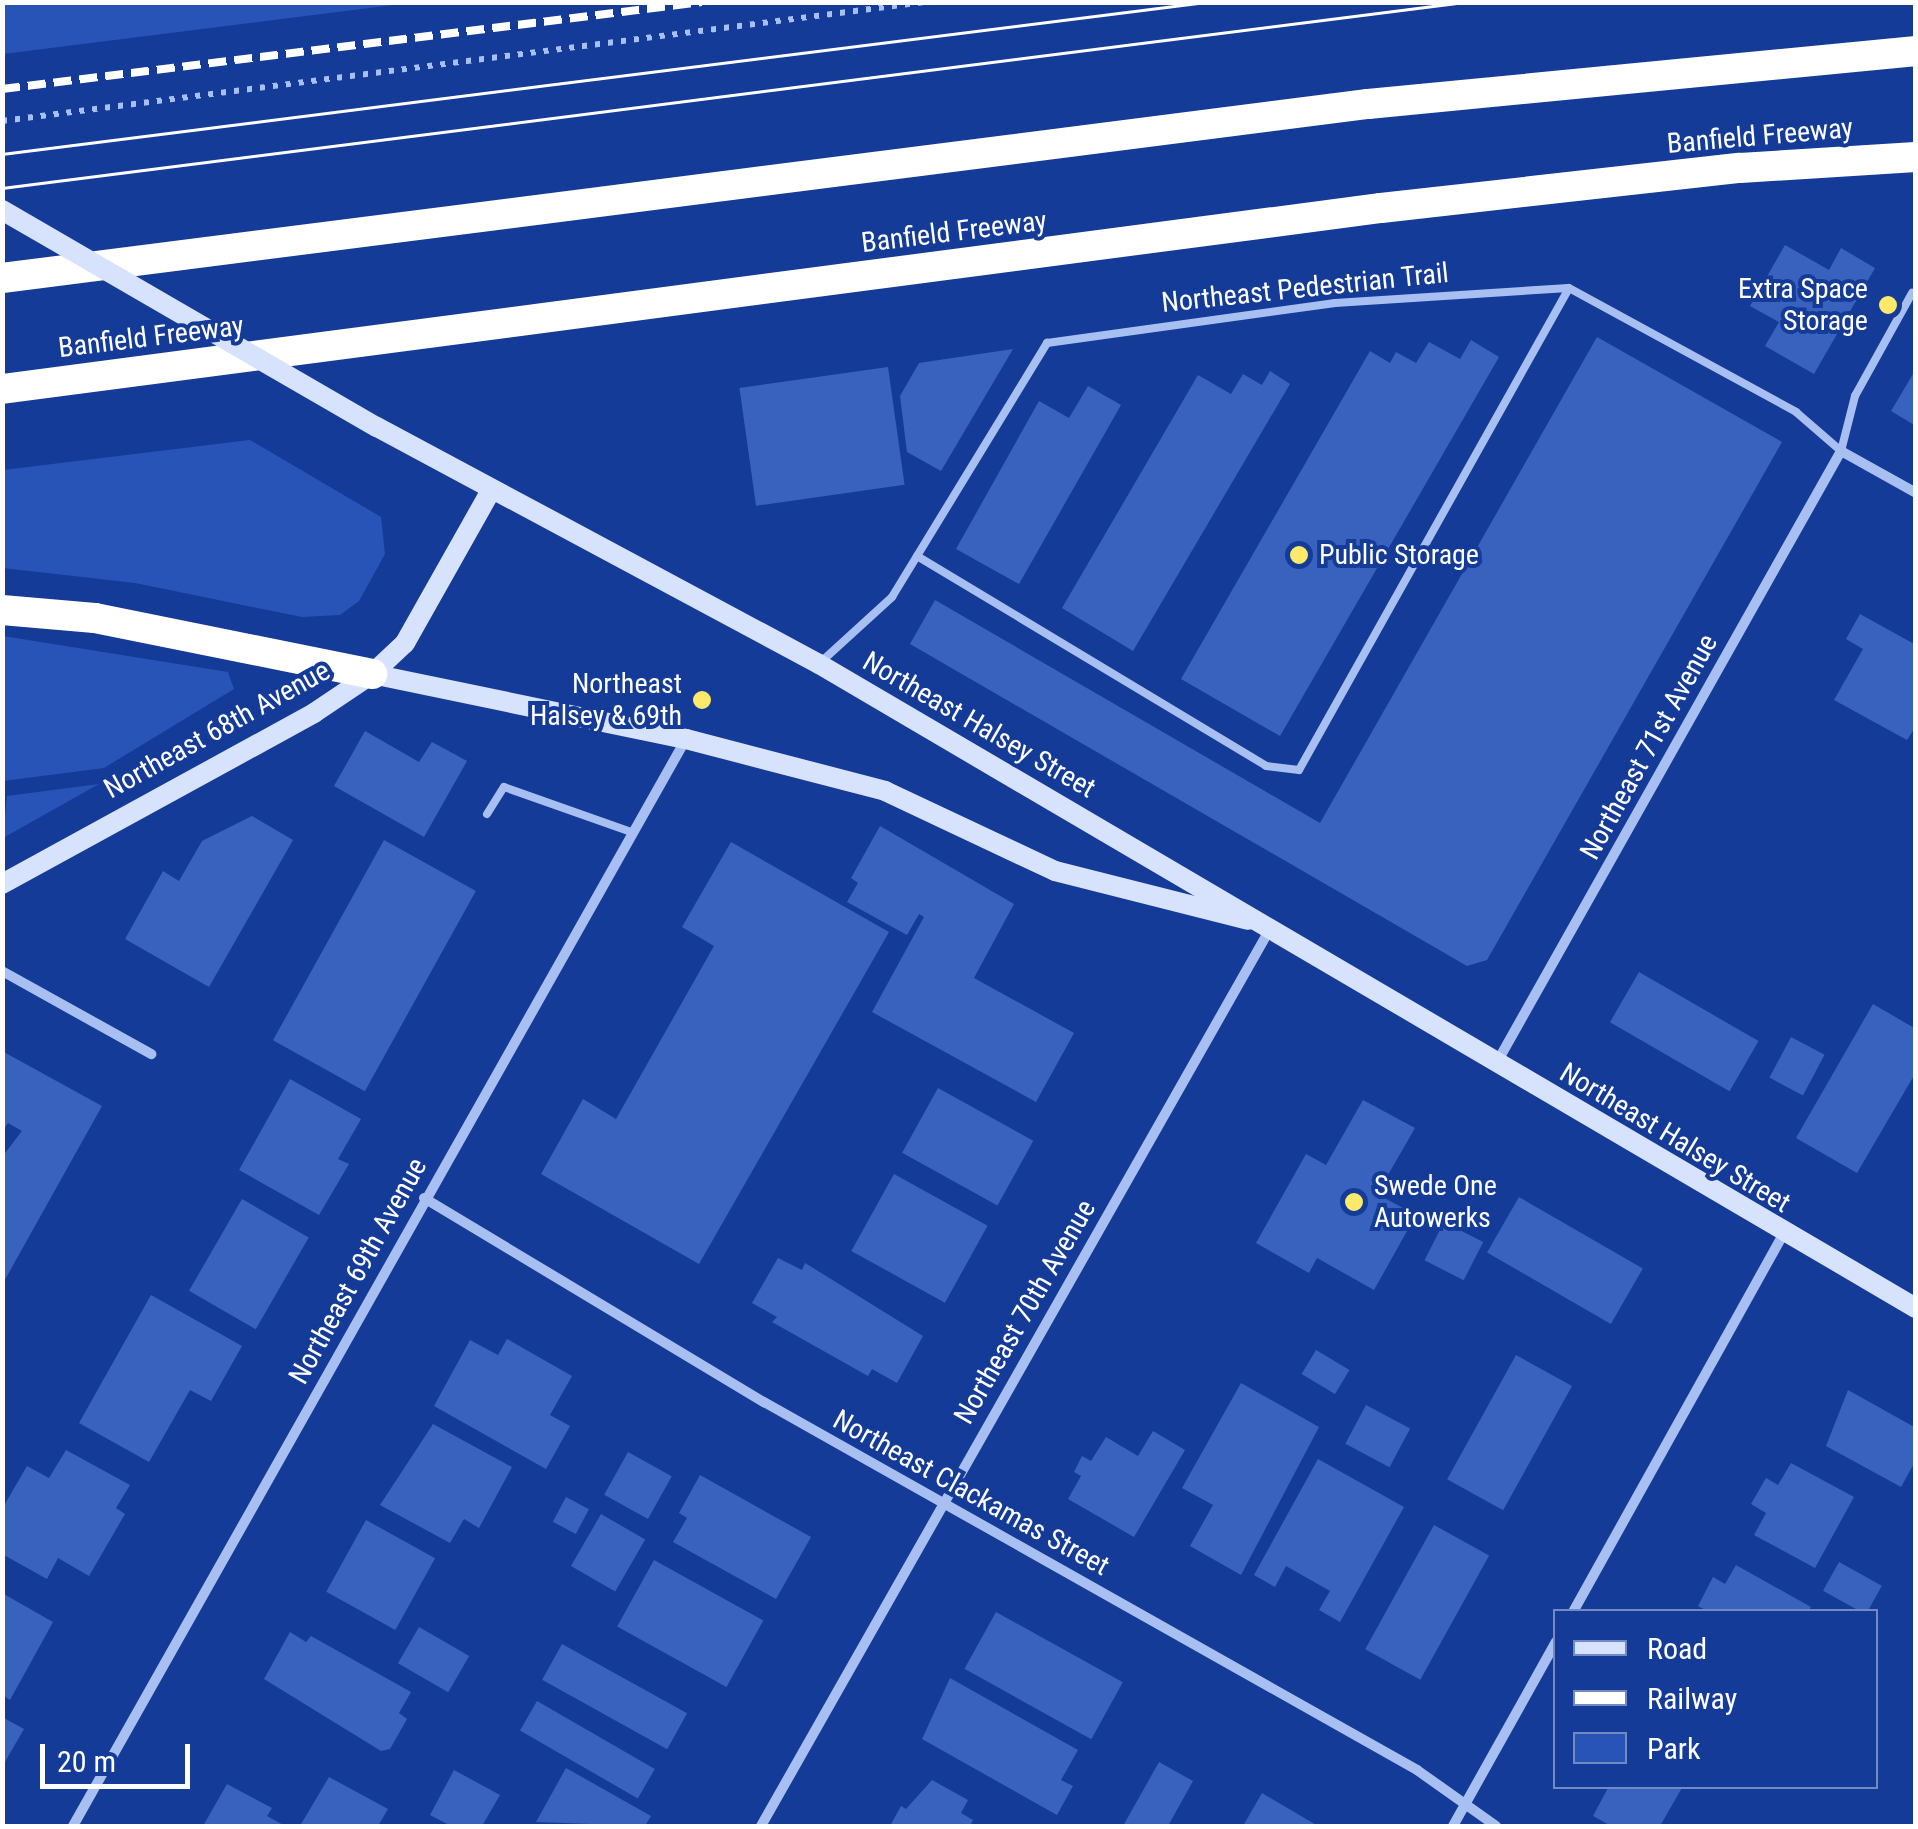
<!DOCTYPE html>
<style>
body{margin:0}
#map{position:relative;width:1918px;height:1829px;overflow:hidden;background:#153b99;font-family:"Roboto Condensed",sans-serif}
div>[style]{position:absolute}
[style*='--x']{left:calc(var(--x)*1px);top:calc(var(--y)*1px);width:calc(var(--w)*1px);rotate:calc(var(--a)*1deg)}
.green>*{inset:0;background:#2854b7}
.building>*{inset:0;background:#3962bf;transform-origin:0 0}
.path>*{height:6px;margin-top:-3px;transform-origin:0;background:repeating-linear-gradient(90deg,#a8bff2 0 5px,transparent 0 13px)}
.lane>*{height:8px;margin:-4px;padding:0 4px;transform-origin:4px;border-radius:4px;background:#a8bff2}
.street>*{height:10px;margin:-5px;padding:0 5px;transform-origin:5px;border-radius:5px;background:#a8bff2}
.secondary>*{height:20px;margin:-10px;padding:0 10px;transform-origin:10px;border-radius:10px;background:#d7e2fc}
.highway>*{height:30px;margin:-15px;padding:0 15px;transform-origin:15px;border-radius:15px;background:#fff}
.tram>*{height:2.5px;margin:-1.25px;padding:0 1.25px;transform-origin:1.25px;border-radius:1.25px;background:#fff}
.rail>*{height:8px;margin-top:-4px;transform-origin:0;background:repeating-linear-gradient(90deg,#fff 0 18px,transparent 0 26px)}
.secondary-bridge>*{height:20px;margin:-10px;padding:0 10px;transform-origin:10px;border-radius:10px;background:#d7e2fc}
.dots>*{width:28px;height:28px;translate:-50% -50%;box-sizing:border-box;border:5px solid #153b99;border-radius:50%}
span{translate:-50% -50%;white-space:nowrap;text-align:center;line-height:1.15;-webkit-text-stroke:8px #153b99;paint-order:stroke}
.street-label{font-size:28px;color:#fff}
.poi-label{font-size:28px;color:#fff}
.right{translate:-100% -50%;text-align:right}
.left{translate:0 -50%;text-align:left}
.frame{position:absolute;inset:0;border:5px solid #fff;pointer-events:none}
.legend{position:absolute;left:1553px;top:1609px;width:325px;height:180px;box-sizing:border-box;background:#153b99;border:2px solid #7389c2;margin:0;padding:12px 18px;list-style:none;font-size:30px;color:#fff}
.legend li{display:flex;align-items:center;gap:20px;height:50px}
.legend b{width:50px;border:2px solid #7389c2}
.scale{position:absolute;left:40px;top:1744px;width:150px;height:45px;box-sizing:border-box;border:5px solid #fff;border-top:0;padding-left:12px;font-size:30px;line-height:35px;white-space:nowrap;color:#fff;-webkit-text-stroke:8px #153b99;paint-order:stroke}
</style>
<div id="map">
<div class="green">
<div style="clip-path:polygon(3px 2px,409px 2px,409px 3px,3px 54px)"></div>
<div style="clip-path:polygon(250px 440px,381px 517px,385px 554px,359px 601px,340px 615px,302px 617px,135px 583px,3px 568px,3px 470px)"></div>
<div style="clip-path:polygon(3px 636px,228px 672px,234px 689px,104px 768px,3px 781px)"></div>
<div style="clip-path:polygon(99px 784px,3px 838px,7px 796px)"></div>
</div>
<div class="building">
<div style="clip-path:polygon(1785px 245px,1829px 270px,1841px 248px,1875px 268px,1814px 374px,1765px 346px,1779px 322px,1750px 306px)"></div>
<div style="clip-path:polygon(1597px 337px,1782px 442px,1487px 960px,1467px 966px,910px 644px,935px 600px,1320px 823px)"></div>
<div style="clip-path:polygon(1471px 340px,1499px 357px,1280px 736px,1181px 679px,1370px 351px,1390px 363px,1396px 352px,1416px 363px,1429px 342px,1460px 359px)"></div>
<div style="clip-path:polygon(1013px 349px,941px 471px,907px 452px,900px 396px,919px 363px)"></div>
<div style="left:888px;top:367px;width:119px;height:150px;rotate:82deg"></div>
<div style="clip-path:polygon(1916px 369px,1916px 426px,1891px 411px)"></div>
<div style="clip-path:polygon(1270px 371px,1290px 384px,1133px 651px,1062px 608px,1198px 375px,1231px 394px,1243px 374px,1262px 385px)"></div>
<div style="clip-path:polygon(1088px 386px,1121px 405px,1019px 584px,956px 549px,1039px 401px,1069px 418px)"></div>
<div style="clip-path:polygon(1860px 614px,1916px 645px,1916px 726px,1907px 740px,1834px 700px,1863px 649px,1846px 639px)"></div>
<div style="clip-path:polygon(365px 731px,419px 762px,432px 742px,467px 761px,424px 837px,334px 786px)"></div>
<div style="clip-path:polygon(252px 816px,293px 840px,209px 987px,125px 939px,163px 871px,179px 881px,202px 841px)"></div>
<div style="clip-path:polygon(880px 826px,1014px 904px,974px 978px,1074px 1033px,1036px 1102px,872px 1012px,924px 917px,919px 914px,907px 935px,847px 902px,858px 883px,851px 878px)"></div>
<div style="left:384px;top:840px;width:105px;height:229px;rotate:29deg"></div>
<div style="clip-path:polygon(731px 842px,889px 932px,699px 1264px,541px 1174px,583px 1099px,616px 1119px,714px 946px,682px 927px)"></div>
<div style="left:1639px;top:972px;width:138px;height:58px;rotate:30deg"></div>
<div style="clip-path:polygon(1873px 1004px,1916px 1029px,1916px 1072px,1857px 1173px,1796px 1138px)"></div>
<div style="left:1791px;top:1037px;width:38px;height:46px;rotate:28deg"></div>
<div style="clip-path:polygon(2px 1051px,102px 1106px,2px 1285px,2px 1157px,22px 1131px,8px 1123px,2px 1132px)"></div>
<div style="clip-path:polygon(290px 1079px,361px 1119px,338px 1159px,349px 1164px,319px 1215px,239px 1170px)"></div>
<div style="left:938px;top:1088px;width:109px;height:74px;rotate:29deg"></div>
<div style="clip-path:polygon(1363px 1100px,1415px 1128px,1377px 1194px,1416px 1215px,1374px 1290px,1317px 1258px,1309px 1273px,1256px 1243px,1306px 1154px,1326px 1165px)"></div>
<div style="left:894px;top:1174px;width:107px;height:88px;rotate:29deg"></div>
<div style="left:1519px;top:1197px;width:143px;height:64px;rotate:30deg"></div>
<div style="left:242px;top:1199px;width:77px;height:106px;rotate:30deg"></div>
<div style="left:1444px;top:1222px;width:44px;height:43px;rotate:27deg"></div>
<div style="clip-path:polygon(778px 1258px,802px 1270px,805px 1263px,923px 1336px,897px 1383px,872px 1369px,868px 1376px,772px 1322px,777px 1317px,752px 1303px)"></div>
<div style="clip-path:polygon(151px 1295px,242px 1346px,211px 1401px,190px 1390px,149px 1462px,79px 1423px)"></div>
<div style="clip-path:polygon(507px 1339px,572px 1376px,550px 1415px,570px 1426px,546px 1469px,434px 1406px,470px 1340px,498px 1355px)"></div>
<div style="left:1316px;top:1350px;width:39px;height:28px;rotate:31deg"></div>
<div style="left:1516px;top:1355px;width:64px;height:142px;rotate:29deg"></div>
<div style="clip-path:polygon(1241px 1383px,1319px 1427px,1241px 1575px,1190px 1546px,1213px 1505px,1182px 1488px)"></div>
<div style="clip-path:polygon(1848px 1390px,1916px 1428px,1916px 1460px,1901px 1487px,1826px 1446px)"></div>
<div style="left:1366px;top:1405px;width:50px;height:44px;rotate:28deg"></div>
<div style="clip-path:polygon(433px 1424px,512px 1467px,479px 1528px,464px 1519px,450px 1543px,380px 1505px)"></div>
<div style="clip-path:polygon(1153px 1431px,1185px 1450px,1134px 1537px,1068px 1499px,1081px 1476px,1074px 1472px,1082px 1456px,1091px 1461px,1106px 1437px,1138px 1456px)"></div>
<div style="clip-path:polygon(66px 1450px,130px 1485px,116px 1508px,125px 1514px,89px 1576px,58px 1558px,47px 1579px,2px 1554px,2px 1509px,27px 1466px,49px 1478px)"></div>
<div style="left:628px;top:1452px;width:50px;height:49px;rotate:29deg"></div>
<div style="clip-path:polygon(1318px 1459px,1404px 1507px,1340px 1622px,1319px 1610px,1330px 1591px,1286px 1566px,1275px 1587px,1254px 1575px)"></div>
<div style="clip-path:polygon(1791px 1463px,1854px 1497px,1815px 1568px,1754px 1535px,1766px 1513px,1751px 1504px,1766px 1478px,1778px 1485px)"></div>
<div style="clip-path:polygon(700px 1475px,811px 1537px,776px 1599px,673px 1542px,687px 1518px,679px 1513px)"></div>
<div style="left:566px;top:1497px;width:26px;height:28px;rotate:28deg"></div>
<div style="left:601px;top:1514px;width:51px;height:60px;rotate:30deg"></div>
<div style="left:366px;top:1520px;width:79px;height:82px;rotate:29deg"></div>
<div style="left:1434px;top:1525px;width:63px;height:142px;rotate:29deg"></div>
<div style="left:654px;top:1560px;width:125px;height:76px;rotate:29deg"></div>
<div style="left:1839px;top:1562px;width:49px;height:33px;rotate:29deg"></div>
<div style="clip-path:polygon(1736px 1565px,1811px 1607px,1808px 1612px,1709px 1612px,1698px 1606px,1713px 1577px,1725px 1584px)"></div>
<div style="clip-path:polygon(2px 1593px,53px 1622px,10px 1700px,2px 1695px)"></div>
<div style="left:996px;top:1612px;width:145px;height:65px;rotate:29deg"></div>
<div style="left:419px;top:1627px;width:58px;height:42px;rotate:30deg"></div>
<div style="clip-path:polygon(290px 1632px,306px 1642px,311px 1636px,411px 1692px,399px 1713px,407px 1719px,390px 1749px,381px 1751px,264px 1679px)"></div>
<div style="left:562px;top:1644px;width:143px;height:41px;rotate:29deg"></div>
<div style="clip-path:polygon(950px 1678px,1078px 1750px,1061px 1780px,1073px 1786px,1057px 1815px,922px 1739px)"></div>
<div style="left:537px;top:1701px;width:136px;height:34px;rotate:30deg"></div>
<div style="clip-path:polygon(2px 1717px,24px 1729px,2px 1767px)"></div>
<div style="clip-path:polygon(1159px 1762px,1193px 1781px,1168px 1826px,1123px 1826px)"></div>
<div style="clip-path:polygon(566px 1768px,651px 1816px,645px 1826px,536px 1822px)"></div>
<div style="clip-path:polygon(454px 1770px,500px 1795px,482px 1826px,451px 1826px,430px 1815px)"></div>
<div style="clip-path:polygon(329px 1777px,388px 1809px,378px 1826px,300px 1826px)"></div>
<div style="clip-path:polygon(932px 1780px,968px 1800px,961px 1813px,973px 1820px,970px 1826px,890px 1826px,901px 1806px,906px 1809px)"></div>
<div style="clip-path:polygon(227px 1784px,272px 1808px,267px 1816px,285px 1826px,203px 1826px)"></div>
<div style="clip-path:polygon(1609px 1786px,1683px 1786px,1660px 1826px,1611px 1826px,1593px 1816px)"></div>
<div style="clip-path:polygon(1262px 1793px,1318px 1826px,1243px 1826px)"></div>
</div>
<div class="path">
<div style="--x:2;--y:121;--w:930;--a:-7.35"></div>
</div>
<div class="lane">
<div style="--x:917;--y:556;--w:407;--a:31"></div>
<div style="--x:1266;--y:766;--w:33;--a:7"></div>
<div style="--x:1299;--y:770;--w:552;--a:-60.74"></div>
<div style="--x:822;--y:661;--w:95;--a:-42.4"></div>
<div style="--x:892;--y:597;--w:298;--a:-58.6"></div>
<div style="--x:1047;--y:343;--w:291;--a:-7.9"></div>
<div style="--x:1335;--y:303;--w:234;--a:-3.7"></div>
<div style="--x:1569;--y:288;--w:259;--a:28.6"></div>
<div style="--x:1796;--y:412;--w:60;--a:40.9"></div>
<div style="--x:1841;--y:451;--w:57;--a:-75.7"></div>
<div style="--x:1855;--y:396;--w:118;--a:-61"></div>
<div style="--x:487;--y:814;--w:32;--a:-58"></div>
<div style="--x:504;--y:787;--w:135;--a:19.5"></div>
</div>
<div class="street">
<div style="--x:2;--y:971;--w:171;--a:29.1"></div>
<div style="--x:1496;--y:1064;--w:703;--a:-60.63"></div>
<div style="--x:1841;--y:451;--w:86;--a:29.2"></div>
<div style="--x:424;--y:1198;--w:397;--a:31"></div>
<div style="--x:764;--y:1402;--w:750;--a:29.4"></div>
<div style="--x:1417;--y:1770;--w:97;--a:35.3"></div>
<div style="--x:1573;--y:1612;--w:432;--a:-60.9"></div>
<div style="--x:73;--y:1826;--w:1248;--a:-60.58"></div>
<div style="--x:761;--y:1826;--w:1034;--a:-60.43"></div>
<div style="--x:1453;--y:1826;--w:211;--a:-60.8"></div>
</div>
<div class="secondary">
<div style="--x:377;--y:427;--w:502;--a:28.2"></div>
<div style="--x:819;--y:664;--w:1272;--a:30.42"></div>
<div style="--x:372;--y:674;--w:321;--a:11.7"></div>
<div style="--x:686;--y:739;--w:206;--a:14.6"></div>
<div style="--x:885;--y:791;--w:188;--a:25.2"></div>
<div style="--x:1055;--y:871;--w:199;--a:14.2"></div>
<div style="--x:2;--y:884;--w:356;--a:-28.7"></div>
<div style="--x:314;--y:713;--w:70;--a:-33.9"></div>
<div style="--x:372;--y:674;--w:45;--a:-43.2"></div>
<div style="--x:405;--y:643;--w:173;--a:-60.6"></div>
</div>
<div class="highway">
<div style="--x:2;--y:278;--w:1377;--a:-7.26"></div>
<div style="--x:1368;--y:104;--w:551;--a:-5.52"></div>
<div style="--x:2;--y:389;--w:1391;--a:-7.48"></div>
<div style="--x:1381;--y:208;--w:361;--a:-6.4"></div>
<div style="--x:1740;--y:168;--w:176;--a:-3.6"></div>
<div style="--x:2;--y:610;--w:93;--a:4.9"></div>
<div style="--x:95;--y:618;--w:283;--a:11.4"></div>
</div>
<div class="tram">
<div style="--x:2;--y:154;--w:1213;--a:-7.2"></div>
<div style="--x:2;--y:188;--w:1474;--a:-7.25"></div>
</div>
<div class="rail">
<div style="--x:2;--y:89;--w:705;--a:-7.08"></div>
</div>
<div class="secondary-bridge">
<div style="--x:2;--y:210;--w:433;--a:30.1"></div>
</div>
<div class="dots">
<div style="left:1888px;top:305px;background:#ffe96a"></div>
<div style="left:1299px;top:555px;background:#ffe96a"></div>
<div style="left:702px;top:700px;background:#ffe96a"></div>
<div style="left:1354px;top:1202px;background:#ffe96a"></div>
</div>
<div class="street-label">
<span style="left:1760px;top:136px;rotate:-5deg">Banfield Freeway</span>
<span style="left:954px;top:232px;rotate:-7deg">Banfield Freeway</span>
<span style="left:1305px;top:288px;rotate:-6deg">Northeast Pedestrian Trail</span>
<span style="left:151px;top:337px;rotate:-7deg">Banfield Freeway</span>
<span style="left:979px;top:725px;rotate:30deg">Northeast Halsey Street</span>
<span style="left:217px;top:730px;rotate:-29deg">Northeast 68th Avenue</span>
<span style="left:1649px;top:747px;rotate:-61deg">Northeast 71st Avenue</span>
<span style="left:1675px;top:1138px;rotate:31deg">Northeast Halsey Street</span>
<span style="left:358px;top:1271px;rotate:-61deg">Northeast 69th Avenue</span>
<span style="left:1025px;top:1312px;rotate:-60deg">Northeast 70th Avenue</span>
<span style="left:971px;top:1493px;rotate:29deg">Northeast Clackamas Street</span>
</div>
<div class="poi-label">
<span class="right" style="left:1868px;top:305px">Extra Space<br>Storage</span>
<span class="left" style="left:1319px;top:555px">Public Storage</span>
<span class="right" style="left:682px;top:700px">Northeast<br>Halsey &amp; 69th</span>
<span class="left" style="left:1374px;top:1202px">Swede One<br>Autowerks</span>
</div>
<div class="frame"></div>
<ul class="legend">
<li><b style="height:12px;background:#d7e2fc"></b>Road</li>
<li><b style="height:12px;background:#fff"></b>Railway</li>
<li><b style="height:28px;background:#2854b7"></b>Park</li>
</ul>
<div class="scale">20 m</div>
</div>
